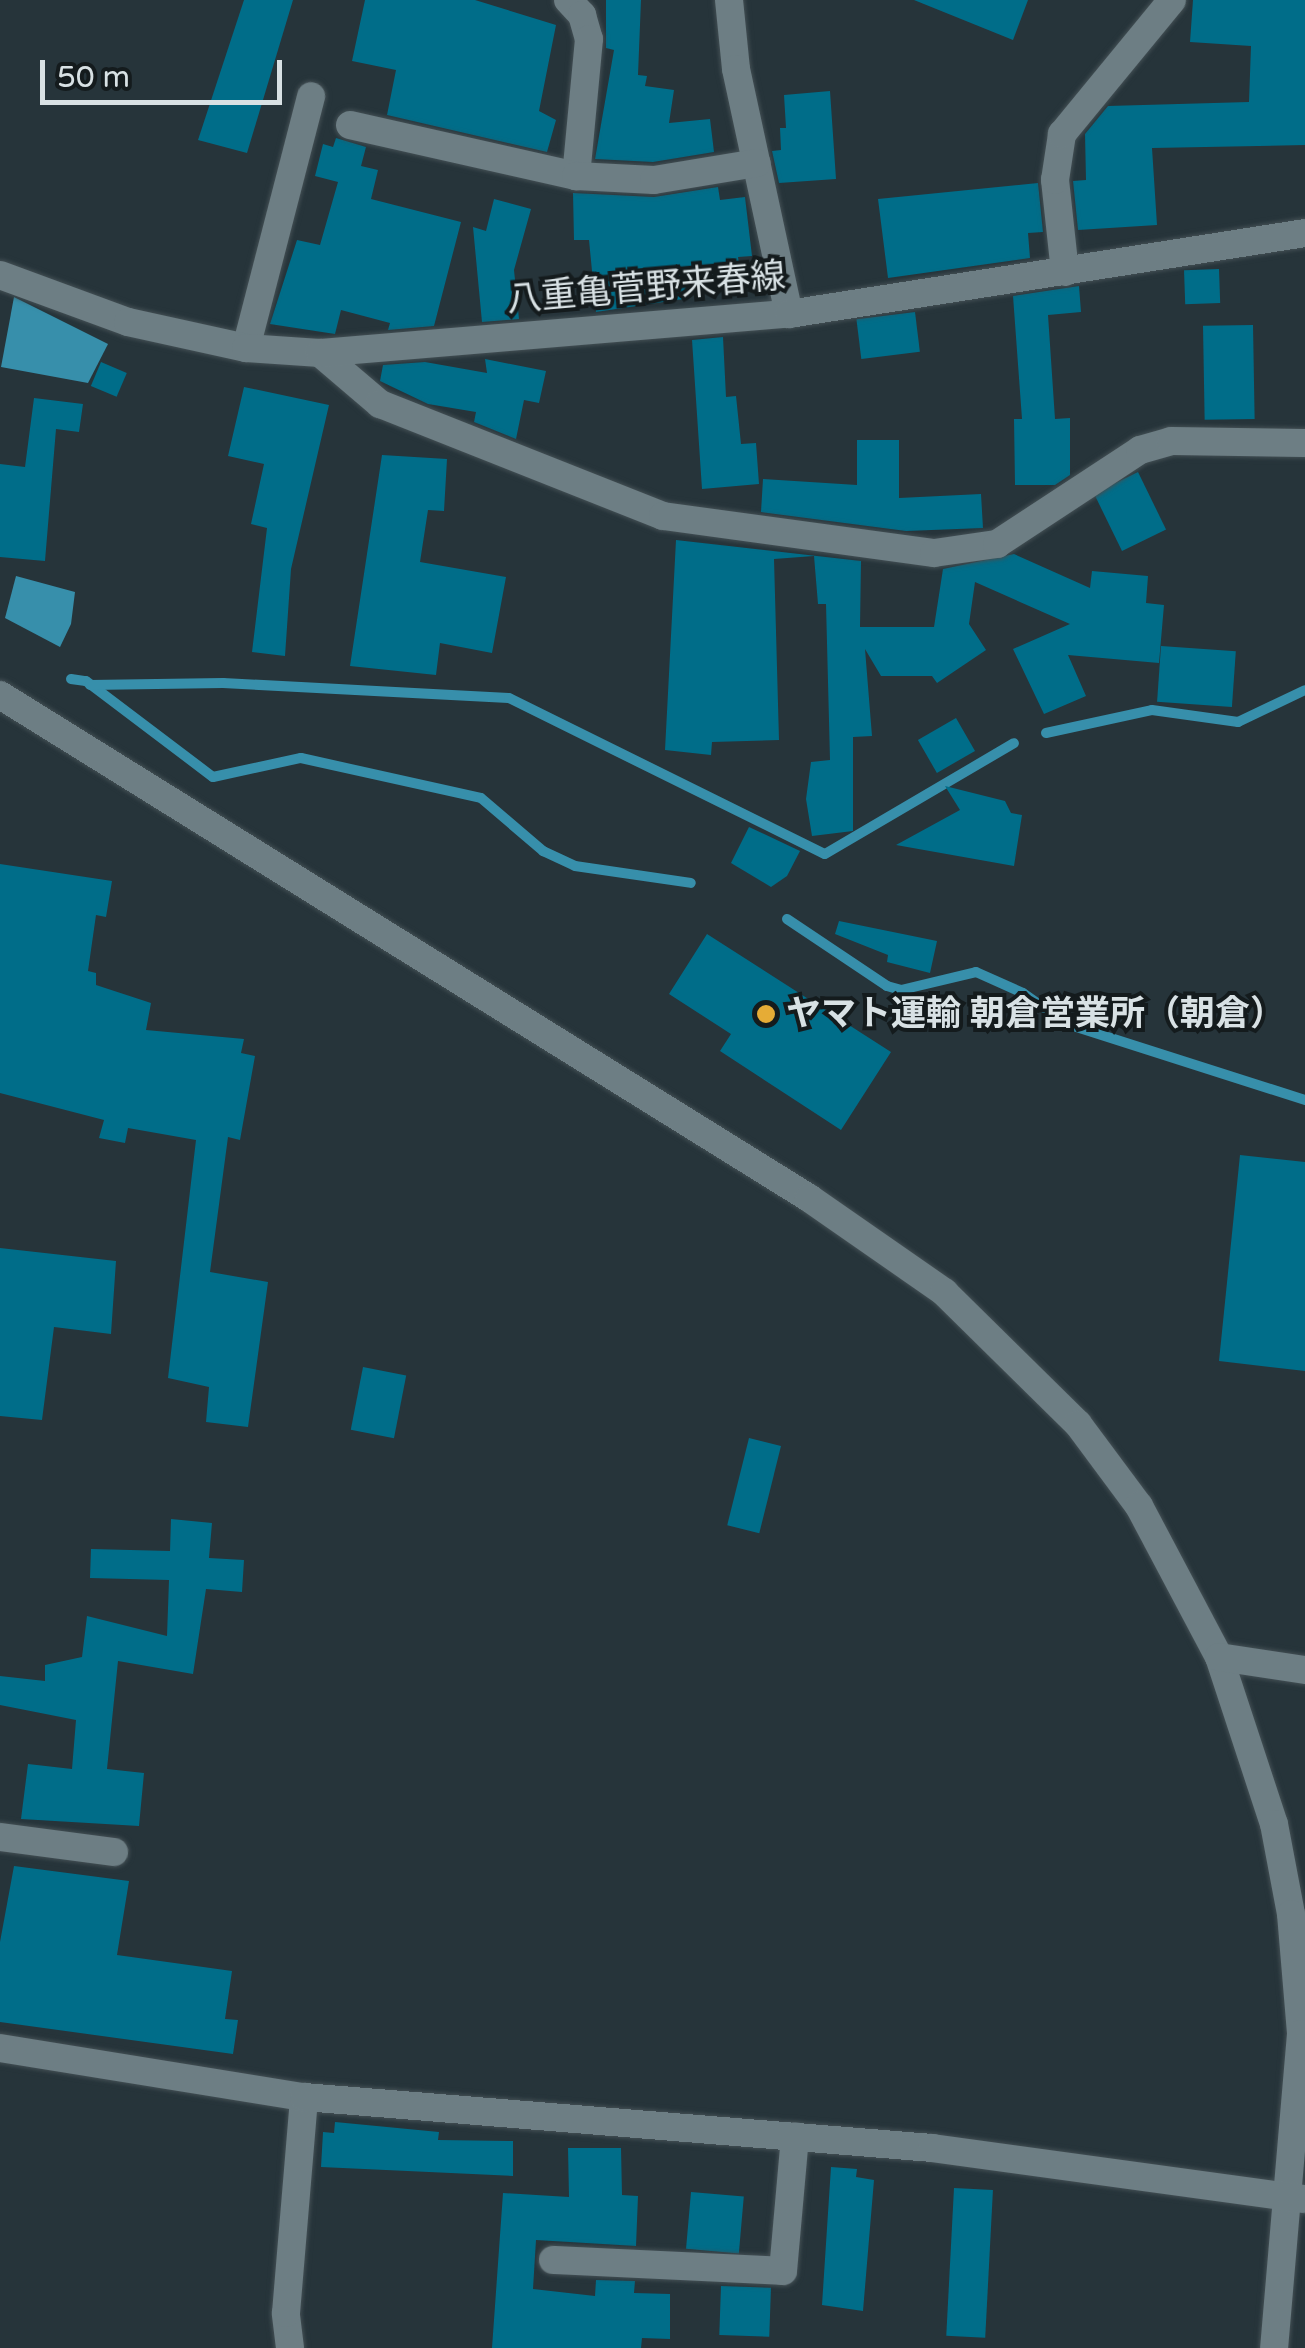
<!DOCTYPE html>
<meta charset="utf-8">
<style>
body{margin:0}
#map{position:relative;width:1305px;height:2348px;overflow:hidden;background:#26343a;font-family:"Varela Round","Noto Sans JP",sans-serif}
div>[style]{position:absolute}
[style*='--x']{left:calc(var(--x)*1px);top:calc(var(--y)*1px);width:calc(var(--w)*1px);rotate:calc(var(--a)*1deg)}
.water>*{inset:0;background:#378fab}
.stream>*{height:10px;margin:-5px;padding:0 5px;transform-origin:5px;border-radius:5px;background:#378fab}
.building>*{inset:0;background:#006d89;transform-origin:0 0}
.roads{filter:drop-shadow(0 0 2px #434f54) drop-shadow(0 0 2px #434f54)}
.minor>*{height:28px;margin:-14px;padding:0 14px;transform-origin:14px;border-radius:14px;background:#6d7e84}
.tertiary>*{height:28px;margin:-14px;padding:0 14px;transform-origin:14px;border-radius:14px;background:#6d7e84}
.secondary>*{height:28px;margin:-14px;padding:0 14px;transform-origin:14px;border-radius:14px;background:#6d7e84}
.dots>*{width:28px;height:28px;translate:-50% -50%;box-sizing:border-box;border:5px solid #141b1d;border-radius:50%}
span{translate:-50% -50%;white-space:nowrap;text-align:center;line-height:1.15;-webkit-text-stroke:8px #141b1d;paint-order:stroke}
.street-label{font-size:35px;color:#d8e1e4}
.poi-label{font-size:35px;color:#d8e1e4;font-weight:700}
.left{translate:0 -50%;text-align:left}
.scale{position:absolute;left:40px;top:60px;width:242px;height:45px;box-sizing:border-box;border:5px solid #d8e1e4;border-top:0;padding-left:12px;font-size:30px;line-height:35px;white-space:nowrap;color:#d8e1e4;-webkit-text-stroke:8px #141b1d;paint-order:stroke}
</style>
<div id="map">
<div class="water">
<div style="clip-path:polygon(14px 297px,108px 344px,88px 383px,1px 367px)"></div>
<div style="clip-path:polygon(16px 576px,75px 592px,71px 624px,60px 647px,5px 618px)"></div>
</div>
<div class="stream">
<div style="--x:71;--y:679;--w:15;--a:8"></div>
<div style="--x:86;--y:681;--w:159;--a:37.1"></div>
<div style="--x:213;--y:777;--w:90;--a:-12.2"></div>
<div style="--x:301;--y:758;--w:184;--a:12.5"></div>
<div style="--x:481;--y:798;--w:82;--a:40.5"></div>
<div style="--x:543;--y:851;--w:35;--a:25"></div>
<div style="--x:575;--y:866;--w:117;--a:8.3"></div>
<div style="--x:90;--y:685;--w:133;--a:-0.9"></div>
<div style="--x:223;--y:683;--w:286;--a:3"></div>
<div style="--x:509;--y:698;--w:352;--a:26.3"></div>
<div style="--x:825;--y:854;--w:219;--a:-30.4"></div>
<div style="--x:1046;--y:733;--w:108;--a:-12.2"></div>
<div style="--x:1152;--y:710;--w:87;--a:7.9"></div>
<div style="--x:1238;--y:722;--w:74;--a:-25.5"></div>
<div style="--x:787;--y:919;--w:120;--a:33.8"></div>
<div style="--x:887;--y:986;--w:15;--a:16"></div>
<div style="--x:901;--y:990;--w:77;--a:-13.5"></div>
<div style="--x:976;--y:972;--w:51;--a:24.1"></div>
<div style="--x:1023;--y:993;--w:54;--a:35.2"></div>
<div style="--x:1067;--y:1024;--w:250;--a:17.7"></div>
</div>
<div class="building">
<div style="clip-path:polygon(244px 0,293px 0,247px 153px,198px 140px)"></div>
<div style="clip-path:polygon(365px 0,475px 0,556px 25px,539px 111px,556px 120px,547px 152px,387px 115px,396px 70px,352px 61px)"></div>
<div style="clip-path:polygon(606px 0,641px 0,638px 75px,647px 76px,645px 86px,674px 90px,669px 123px,710px 119px,714px 152px,653px 162px,595px 159px,614px 50px,606px 48px)"></div>
<div style="clip-path:polygon(914px 0,1028px 0,1013px 40px)"></div>
<div style="clip-path:polygon(1193px 0,1305px 0,1305px 145px,1152px 148px,1157px 225px,1078px 230px,1073px 181px,1086px 180px,1085px 134px,1108px 106px,1249px 102px,1251px 46px,1190px 42px)"></div>
<div style="clip-path:polygon(830px 91px,836px 179px,779px 183px,772px 151px,781px 150px,780px 128px,786px 128px,784px 95px)"></div>
<div style="clip-path:polygon(336px 138px,366px 147px,361px 166px,378px 170px,371px 199px,461px 222px,434px 326px,388px 330px,390px 323px,341px 310px,335px 334px,270px 324px,297px 240px,320px 245px,338px 182px,315px 176px,323px 144px,333px 147px)"></div>
<div style="clip-path:polygon(1038px 183px,1043px 232px,1028px 233px,1030px 258px,888px 278px,878px 199px)"></div>
<div style="clip-path:polygon(718px 187px,720px 200px,745px 197px,752px 256px,738px 257px,740px 269px,688px 277px,690px 298px,596px 312px,589px 240px,574px 240px,573px 193px,654px 197px)"></div>
<div style="clip-path:polygon(494px 199px,531px 209px,514px 270px,519px 319px,482px 322px,473px 227px,486px 231px)"></div>
<div style="left:1219px;top:269px;width:34px;height:35px;rotate:88deg"></div>
<div style="clip-path:polygon(1079px 286px,1081px 312px,1048px 315px,1055px 419px,1070px 418px,1070px 475px,1055px 485px,1015px 485px,1014px 419px,1022px 419px,1013px 296px)"></div>
<div style="left:915px;top:312px;width:40px;height:59px;rotate:83deg"></div>
<div style="left:1253px;top:325px;width:94px;height:50px;rotate:89deg"></div>
<div style="clip-path:polygon(723px 337px,726px 397px,736px 396px,741px 444px,756px 443px,759px 484px,702px 489px,692px 340px)"></div>
<div style="clip-path:polygon(485px 359px,546px 371px,539px 403px,524px 400px,516px 439px,474px 422px,476px 412px,428px 404px,380px 381px,383px 365px,425px 362px,487px 373px)"></div>
<div style="left:101px;top:362px;width:28px;height:26px;rotate:23deg"></div>
<div style="clip-path:polygon(244px 387px,329px 405px,291px 569px,285px 656px,252px 652px,267px 528px,251px 524px,264px 464px,228px 456px)"></div>
<div style="clip-path:polygon(34px 398px,83px 404px,79px 432px,56px 429px,45px 561px,0 557px,0 464px,25px 467px)"></div>
<div style="clip-path:polygon(857px 440px,899px 440px,899px 498px,981px 494px,983px 528px,906px 531px,761px 512px,763px 479px,857px 485px)"></div>
<div style="clip-path:polygon(382px 455px,447px 459px,444px 511px,428px 510px,420px 562px,506px 577px,492px 653px,440px 643px,436px 675px,350px 666px)"></div>
<div style="left:1138px;top:472px;width:64px;height:49px;rotate:64deg"></div>
<div style="clip-path:polygon(676px 540px,861px 561px,860px 627px,934px 627px,943px 569px,1014px 554px,1090px 588px,1092px 571px,1148px 576px,1146px 603px,1164px 605px,1159px 663px,1068px 655px,1086px 696px,1044px 714px,1013px 649px,1070px 624px,975px 582px,969px 624px,986px 650px,937px 683px,932px 676px,881px 676px,865px 649px,872px 736px,853px 737px,853px 831px,812px 836px,806px 799px,811px 762px,830px 760px,826px 604px,818px 604px,814px 556px,774px 559px,779px 740px,712px 742px,711px 755px,665px 750px)"></div>
<div style="left:1161px;top:646px;width:75px;height:56px;rotate:4deg"></div>
<div style="left:956px;top:718px;width:38px;height:44px;rotate:60deg"></div>
<div style="clip-path:polygon(945px 786px,1005px 801px,1011px 813px,1022px 815px,1014px 866px,896px 845px,960px 810px)"></div>
<div style="clip-path:polygon(749px 827px,800px 851px,787px 876px,771px 887px,731px 863px)"></div>
<div style="clip-path:polygon(0 864px,112px 881px,106px 917px,96px 915px,88px 971px,96px 973px,96px 985px,151px 1003px,146px 1030px,244px 1039px,241px 1053px,255px 1056px,240px 1140px,228px 1137px,210px 1272px,268px 1282px,248px 1427px,206px 1422px,209px 1387px,168px 1378px,196px 1140px,128px 1128px,125px 1143px,99px 1138px,104px 1120px,0 1093px)"></div>
<div style="clip-path:polygon(839px 921px,937px 941px,930px 973px,887px 962px,888px 955px,835px 934px)"></div>
<div style="clip-path:polygon(707px 934px,891px 1052px,841px 1130px,720px 1051px,731px 1034px,669px 994px)"></div>
<div style="clip-path:polygon(1240px 1155px,1305px 1162px,1305px 1371px,1219px 1361px)"></div>
<div style="clip-path:polygon(0 1248px,116px 1261px,111px 1334px,54px 1327px,42px 1420px,0 1416px)"></div>
<div style="left:363px;top:1367px;width:44px;height:64px;rotate:11deg"></div>
<div style="left:749px;top:1438px;width:33px;height:90px;rotate:14deg"></div>
<div style="clip-path:polygon(171px 1519px,212px 1523px,209px 1558px,244px 1560px,242px 1592px,206px 1589px,193px 1674px,118px 1661px,107px 1769px,144px 1773px,139px 1826px,21px 1819px,28px 1764px,72px 1769px,76px 1720px,0 1705px,0 1676px,45px 1681px,45px 1665px,82px 1657px,87px 1616px,167px 1636px,169px 1580px,90px 1578px,91px 1549px,170px 1551px)"></div>
<div style="clip-path:polygon(14px 1866px,129px 1881px,117px 1955px,232px 1971px,225px 2019px,238px 2020px,233px 2054px,0 2022px,0 1942px)"></div>
<div style="clip-path:polygon(335px 2122px,439px 2132px,438px 2140px,513px 2141px,513px 2176px,321px 2167px,323px 2132px,334px 2133px)"></div>
<div style="clip-path:polygon(568px 2148px,621px 2148px,622px 2195px,638px 2196px,636px 2246px,536px 2240px,533px 2289px,595px 2296px,596px 2280px,635px 2281px,634px 2293px,670px 2294px,670px 2339px,642px 2338px,641px 2348px,492px 2348px,503px 2193px,569px 2197px)"></div>
<div style="clip-path:polygon(831px 2167px,857px 2169px,856px 2177px,874px 2180px,863px 2311px,822px 2305px)"></div>
<div style="left:954px;top:2188px;width:39px;height:148px;rotate:3deg"></div>
<div style="left:691px;top:2192px;width:53px;height:57px;rotate:5deg"></div>
<div style="left:721px;top:2286px;width:50px;height:49px;rotate:2deg"></div>
</div>
<div class="roads">
<div class="minor">
<div style="--x:568;--y:0;--w:21;--a:47"></div>
<div style="--x:582;--y:15;--w:25;--a:74"></div>
<div style="--x:589;--y:39;--w:138;--a:95.4"></div>
<div style="--x:729;--y:0;--w:69;--a:84.2"></div>
<div style="--x:736;--y:69;--w:251;--a:77.8"></div>
<div style="--x:350;--y:125;--w:232;--a:12.7"></div>
<div style="--x:576;--y:176;--w:78;--a:2.9"></div>
<div style="--x:654;--y:180;--w:104;--a:-9.4"></div>
<div style="--x:1065;--y:272;--w:93;--a:-96.2"></div>
<div style="--x:1055;--y:180;--w:47;--a:-81.3"></div>
<div style="--x:1062;--y:134;--w:173;--a:-50.6"></div>
<div style="--x:246;--y:348;--w:260;--a:-75.5"></div>
<div style="--x:320;--y:353;--w:79;--a:40.4"></div>
<div style="--x:380;--y:404;--w:304;--a:21.6"></div>
<div style="--x:663;--y:516;--w:274;--a:7.8"></div>
<div style="--x:934;--y:553;--w:64;--a:-8.1"></div>
<div style="--x:997;--y:544;--w:171;--a:-33.3"></div>
<div style="--x:1140;--y:450;--w:32;--a:-16"></div>
<div style="--x:1171;--y:441;--w:134;--a:0.9"></div>
<div style="--x:0;--y:1837;--w:115;--a:7.5"></div>
<div style="--x:553;--y:2260;--w:230;--a:2.7"></div>
<div style="--x:783;--y:2271;--w:135;--a:-84.9"></div>
<div style="--x:290;--y:2348;--w:35;--a:-97"></div>
<div style="--x:286;--y:2313;--w:217;--a:-85.2"></div>
</div>
<div class="tertiary">
<div style="--x:0;--y:695;--w:953;--a:31.87"></div>
<div style="--x:809;--y:1198;--w:165;--a:34.8"></div>
<div style="--x:944;--y:1292;--w:188;--a:44.6"></div>
<div style="--x:1078;--y:1424;--w:102;--a:53.4"></div>
<div style="--x:1139;--y:1506;--w:171;--a:62.1"></div>
<div style="--x:1219;--y:1657;--w:176;--a:71.8"></div>
<div style="--x:1274;--y:1824;--w:92;--a:79.3"></div>
<div style="--x:1291;--y:1914;--w:120;--a:85.2"></div>
<div style="--x:1301;--y:2034;--w:315;--a:94.9"></div>
<div style="--x:1219;--y:1657;--w:87;--a:8.6"></div>
<div style="--x:0;--y:2048;--w:308;--a:9.2"></div>
<div style="--x:304;--y:2097;--w:630;--a:4.64"></div>
<div style="--x:932;--y:2148;--w:375;--a:7.8"></div>
</div>
<div class="secondary">
<div style="--x:0;--y:275;--w:136;--a:20.2"></div>
<div style="--x:128;--y:322;--w:121;--a:12.4"></div>
<div style="--x:246;--y:348;--w:74;--a:3.9"></div>
<div style="--x:320;--y:353;--w:471;--a:-4.8"></div>
<div style="--x:789;--y:314;--w:522;--a:-8.92"></div>
</div>
</div>
<div class="dots">
<div style="left:766px;top:1014px;background:#e6ac36"></div>
</div>
<div class="street-label">
<span style="left:646px;top:288px;rotate:-5deg">八重亀菅野来春線</span>
</div>
<div class="poi-label">
<span class="left" style="left:786px;top:1014px">ヤマト運輸 朝倉営業所（朝倉）</span>
</div>
<div class="scale">50 m</div>
</div>
